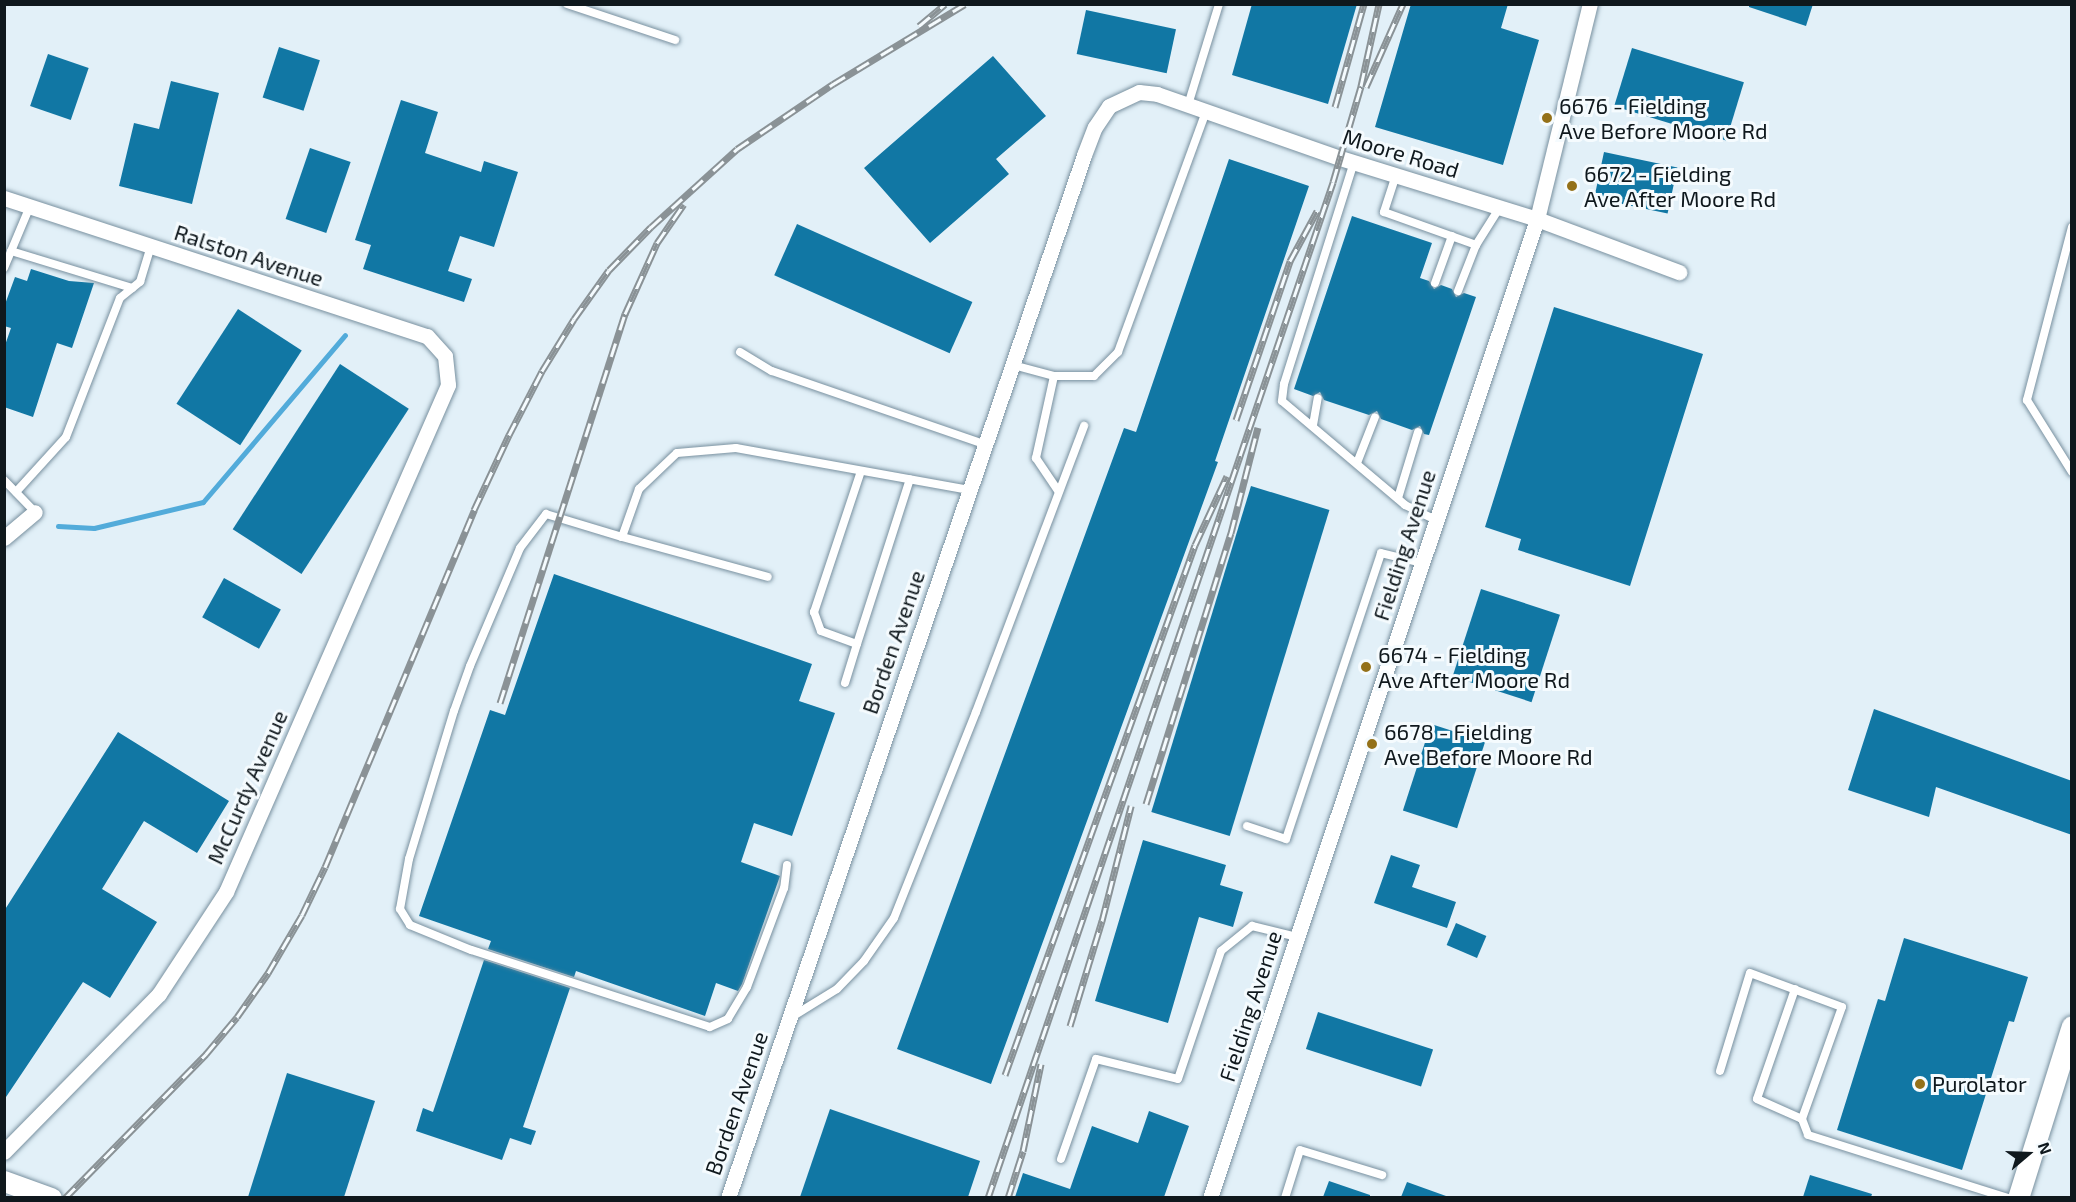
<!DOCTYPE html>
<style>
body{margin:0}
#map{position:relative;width:2076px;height:1202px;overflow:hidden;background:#f5fbfe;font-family:"Exo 2",sans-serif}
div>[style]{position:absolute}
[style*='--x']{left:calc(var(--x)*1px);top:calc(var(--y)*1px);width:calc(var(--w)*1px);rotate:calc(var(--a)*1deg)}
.built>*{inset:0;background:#e2f0f8;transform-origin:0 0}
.stream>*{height:5px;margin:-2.5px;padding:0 2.5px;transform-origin:2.5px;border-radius:2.5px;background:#52abda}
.building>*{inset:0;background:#1177a4;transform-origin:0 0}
.roads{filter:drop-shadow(0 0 2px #78909f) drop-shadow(0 0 2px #78909f)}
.lane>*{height:8px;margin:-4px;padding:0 4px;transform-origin:4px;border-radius:4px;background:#fff}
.street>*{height:15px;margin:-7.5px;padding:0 7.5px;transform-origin:7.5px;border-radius:7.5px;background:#fff}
.secondary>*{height:21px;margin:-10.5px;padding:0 10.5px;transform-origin:10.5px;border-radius:10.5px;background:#fff}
.rail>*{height:7px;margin-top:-3.5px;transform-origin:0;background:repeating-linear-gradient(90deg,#f5fbfe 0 14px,#8a9296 0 28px);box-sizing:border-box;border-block:2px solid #8a9296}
.dots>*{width:16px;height:16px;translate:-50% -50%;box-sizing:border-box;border:3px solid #f5fbfe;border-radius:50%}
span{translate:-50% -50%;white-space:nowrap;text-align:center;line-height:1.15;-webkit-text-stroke:6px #f5fbfe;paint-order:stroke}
.poi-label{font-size:22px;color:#0f181d}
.left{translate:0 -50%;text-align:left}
.street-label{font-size:22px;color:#0f181d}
.frame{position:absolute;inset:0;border:6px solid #0f181d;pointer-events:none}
.north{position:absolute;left:1998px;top:1124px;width:60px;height:60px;-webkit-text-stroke:4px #f5fbfe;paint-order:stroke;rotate:71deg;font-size:16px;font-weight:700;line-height:24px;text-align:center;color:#0f181d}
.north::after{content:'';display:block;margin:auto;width:21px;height:27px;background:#0f181d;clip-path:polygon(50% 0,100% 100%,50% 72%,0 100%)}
</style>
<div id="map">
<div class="built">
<div style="left:5px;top:5px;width:2066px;height:1193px"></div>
</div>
<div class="stream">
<div style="--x:58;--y:526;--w:36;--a:3"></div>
<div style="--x:94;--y:528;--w:112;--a:-13.4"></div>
<div style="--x:203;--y:502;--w:219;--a:-49.6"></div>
</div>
<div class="building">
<div style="clip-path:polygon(1252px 4px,1357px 4px,1328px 104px,1232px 75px)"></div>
<div style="clip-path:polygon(1411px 4px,1508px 4px,1501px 28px,1539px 40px,1503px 165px,1375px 127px)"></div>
<div style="clip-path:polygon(1749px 4px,1813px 4px,1806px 26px,1749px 7px)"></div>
<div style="left:1086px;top:10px;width:92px;height:45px;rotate:12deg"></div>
<div style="left:279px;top:47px;width:43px;height:53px;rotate:18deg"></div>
<div style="left:1632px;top:48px;width:117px;height:61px;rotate:17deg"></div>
<div style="left:48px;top:54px;width:43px;height:55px;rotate:19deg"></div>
<div style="clip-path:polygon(993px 56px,1046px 116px,996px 159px,1009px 174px,930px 243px,864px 168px)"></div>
<div style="clip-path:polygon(171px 81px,219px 93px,192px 204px,119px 186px,134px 123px,159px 129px)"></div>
<div style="clip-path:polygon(401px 100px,438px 112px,425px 153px,481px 172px,484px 161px,518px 172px,494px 247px,460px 236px,448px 271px,472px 279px,464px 302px,363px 269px,371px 245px,355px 240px)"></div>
<div style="left:310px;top:148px;width:43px;height:75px;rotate:19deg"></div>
<div style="left:1604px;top:152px;width:75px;height:47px;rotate:12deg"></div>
<div style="clip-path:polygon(1229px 159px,1309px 186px,1215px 461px,1218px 462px,991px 1084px,897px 1049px,1124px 428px,1136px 432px)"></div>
<div style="clip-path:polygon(1352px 216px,1432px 243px,1420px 278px,1429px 281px,1434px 289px,1441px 285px,1452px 289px,1456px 297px,1464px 293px,1476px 297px,1429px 435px,1424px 434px,1420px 426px,1412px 430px,1381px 419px,1377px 411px,1369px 415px,1324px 400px,1320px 392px,1313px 396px,1294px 389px)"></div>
<div style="left:797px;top:224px;width:192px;height:56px;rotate:24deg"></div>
<div style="clip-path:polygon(31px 269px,69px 281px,94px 283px,72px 348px,57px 343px,33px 417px,4px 407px,4px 348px,11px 328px,4px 326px,4px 307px,15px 277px,27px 281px)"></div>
<div style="clip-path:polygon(1554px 307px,1703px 354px,1630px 586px,1518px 550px,1521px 539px,1485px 527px)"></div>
<div style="left:238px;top:309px;width:76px;height:113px;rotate:33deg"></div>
<div style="left:340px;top:364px;width:82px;height:197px;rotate:33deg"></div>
<div style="left:1251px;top:486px;width:82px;height:341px;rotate:17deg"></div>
<div style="clip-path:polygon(554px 574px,812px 664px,799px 701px,835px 713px,792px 836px,754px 823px,741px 862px,780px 876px,742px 984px,738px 991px,716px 983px,705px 1016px,576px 971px,574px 977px,488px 949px,491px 941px,419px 916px,490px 710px,505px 715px)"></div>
<div style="left:224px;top:578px;width:65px;height:45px;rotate:29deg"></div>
<div style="left:1481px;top:589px;width:83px;height:92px;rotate:18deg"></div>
<div style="clip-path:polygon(1874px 709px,2072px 781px,2072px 835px,1936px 787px,1929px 817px,1848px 790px)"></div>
<div style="left:1431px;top:724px;width:57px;height:91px;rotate:18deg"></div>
<div style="clip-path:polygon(118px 732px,229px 801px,197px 853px,144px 821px,102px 889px,157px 922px,110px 998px,83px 982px,4px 1100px,4px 911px)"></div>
<div style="clip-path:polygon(1143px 840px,1226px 865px,1220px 885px,1243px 892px,1233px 927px,1199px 917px,1168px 1023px,1095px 1001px)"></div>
<div style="clip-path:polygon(1391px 855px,1420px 865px,1412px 887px,1456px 902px,1447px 928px,1374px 903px)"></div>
<div style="left:1456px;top:923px;width:33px;height:24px;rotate:23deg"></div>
<div style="clip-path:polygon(1904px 938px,2028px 977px,2014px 1022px,2009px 1021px,1962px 1170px,1837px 1130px,1878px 999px,1885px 1001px)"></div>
<div style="clip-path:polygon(484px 960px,570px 988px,523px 1127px,536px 1131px,531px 1145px,510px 1138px,502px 1160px,416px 1131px,423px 1108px,433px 1112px)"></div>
<div style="left:1318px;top:1012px;width:121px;height:39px;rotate:18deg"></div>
<div style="clip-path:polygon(287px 1073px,375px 1101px,344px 1197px,248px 1197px)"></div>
<div style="clip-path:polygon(830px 1109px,980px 1161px,968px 1197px,800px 1197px)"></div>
<div style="clip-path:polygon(1149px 1111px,1189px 1126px,1164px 1197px,1015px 1197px,1023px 1173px,1070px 1189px,1092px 1126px,1138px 1143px)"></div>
<div style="clip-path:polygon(1810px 1175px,1872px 1194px,1871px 1197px,1803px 1197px)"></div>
<div style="clip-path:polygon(1329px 1181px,1370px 1195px,1370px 1197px,1323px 1197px)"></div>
<div style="clip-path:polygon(1407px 1182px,1446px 1196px,1446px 1197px,1401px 1197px)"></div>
</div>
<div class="roads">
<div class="lane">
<div style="--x:567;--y:4;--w:114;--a:18.4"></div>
<div style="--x:1188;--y:105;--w:106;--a:-72.9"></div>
<div style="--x:1354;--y:162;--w:233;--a:107.5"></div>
<div style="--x:1284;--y:384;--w:17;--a:97"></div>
<div style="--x:1282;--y:401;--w:161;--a:40.2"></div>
<div style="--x:1405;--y:505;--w:34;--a:26"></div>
<div style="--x:1396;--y:175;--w:39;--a:108"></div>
<div style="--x:1384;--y:212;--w:98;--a:19.7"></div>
<div style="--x:1476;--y:245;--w:45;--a:-57.7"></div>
<div style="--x:2072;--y:227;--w:179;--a:104.6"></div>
<div style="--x:2027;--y:400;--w:85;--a:58"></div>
<div style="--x:11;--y:251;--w:127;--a:17"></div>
<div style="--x:4;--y:268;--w:67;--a:-67.2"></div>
<div style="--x:1435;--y:283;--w:50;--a:-70.1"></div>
<div style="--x:1458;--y:291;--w:49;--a:-68.6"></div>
<div style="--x:740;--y:352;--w:37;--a:31"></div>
<div style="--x:772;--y:371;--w:224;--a:19"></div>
<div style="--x:1013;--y:365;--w:42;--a:15"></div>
<div style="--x:1054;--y:376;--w:40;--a:0"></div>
<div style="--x:1094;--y:376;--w:34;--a:-45"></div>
<div style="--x:1118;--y:352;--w:257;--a:-69.9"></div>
<div style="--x:1054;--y:376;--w:84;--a:102.4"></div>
<div style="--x:1036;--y:458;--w:40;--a:56"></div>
<div style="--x:1313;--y:425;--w:27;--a:-80"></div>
<div style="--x:1357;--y:463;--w:49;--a:-68.6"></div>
<div style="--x:861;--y:471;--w:149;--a:108.4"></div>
<div style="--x:814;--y:612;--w:20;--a:70"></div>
<div style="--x:821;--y:631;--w:38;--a:20"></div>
<div style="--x:857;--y:644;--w:173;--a:-72.2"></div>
<div style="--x:4;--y:480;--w:45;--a:45.9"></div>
<div style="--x:16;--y:492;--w:74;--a:-47.7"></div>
<div style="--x:66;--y:437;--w:149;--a:-68.8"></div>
<div style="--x:120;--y:298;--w:26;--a:-39"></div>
<div style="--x:140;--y:282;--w:38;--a:-73"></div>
<div style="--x:1398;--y:498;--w:69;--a:-73.1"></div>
<div style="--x:622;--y:537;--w:151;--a:15.3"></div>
<div style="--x:845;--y:683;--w:41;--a:-72.9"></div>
<div style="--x:1247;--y:826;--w:41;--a:18.4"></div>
<div style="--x:1286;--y:839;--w:301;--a:-71.6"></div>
<div style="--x:1381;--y:553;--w:42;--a:13.7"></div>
<div style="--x:787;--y:865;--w:23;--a:97"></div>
<div style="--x:784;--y:888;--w:106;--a:110.5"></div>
<div style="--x:747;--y:987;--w:37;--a:121"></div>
<div style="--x:728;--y:1019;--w:20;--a:156"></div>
<div style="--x:710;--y:1027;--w:251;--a:-162.1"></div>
<div style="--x:471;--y:950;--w:66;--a:-157.7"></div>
<div style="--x:410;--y:925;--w:19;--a:-122"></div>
<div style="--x:400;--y:909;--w:51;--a:-79.8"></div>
<div style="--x:409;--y:859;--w:155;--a:-73.1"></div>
<div style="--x:454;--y:711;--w:48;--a:-70.4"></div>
<div style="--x:470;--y:666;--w:128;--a:-67"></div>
<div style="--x:520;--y:548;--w:43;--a:-52.6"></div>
<div style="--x:546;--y:514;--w:79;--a:16.8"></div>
<div style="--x:622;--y:537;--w:51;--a:-70.5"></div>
<div style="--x:639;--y:489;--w:52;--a:-43.5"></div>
<div style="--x:677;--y:453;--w:59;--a:-4.8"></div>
<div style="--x:736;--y:448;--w:237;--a:10.2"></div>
<div style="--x:1795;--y:989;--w:116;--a:109.1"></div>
<div style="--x:1757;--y:1099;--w:49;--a:24"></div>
<div style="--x:790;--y:1018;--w:55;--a:-31.7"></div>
<div style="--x:837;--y:989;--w:39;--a:-46"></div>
<div style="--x:864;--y:961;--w:52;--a:-55.1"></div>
<div style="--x:894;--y:918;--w:222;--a:-68.3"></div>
<div style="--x:976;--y:712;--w:306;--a:-69.3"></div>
<div style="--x:1720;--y:1071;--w:102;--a:-73"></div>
<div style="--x:1750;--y:973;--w:98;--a:20.3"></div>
<div style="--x:1842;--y:1007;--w:119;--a:109.7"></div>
<div style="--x:1802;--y:1119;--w:17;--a:69"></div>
<div style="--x:1808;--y:1135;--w:210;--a:17.5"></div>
<div style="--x:1061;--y:1159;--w:106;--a:-70.7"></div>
<div style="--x:1096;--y:1059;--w:84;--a:13.7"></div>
<div style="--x:1178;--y:1079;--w:135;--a:-71.4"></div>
<div style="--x:1221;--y:951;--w:40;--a:-39"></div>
<div style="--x:1252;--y:926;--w:46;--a:13.7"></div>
<div style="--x:1285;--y:1198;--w:50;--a:-72.6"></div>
<div style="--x:1300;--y:1150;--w:86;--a:17"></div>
</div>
<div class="street">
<div style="--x:4;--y:198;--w:445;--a:18.1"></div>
<div style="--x:427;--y:336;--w:27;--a:48"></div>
<div style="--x:445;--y:356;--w:29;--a:84"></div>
<div style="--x:448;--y:385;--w:553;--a:113.65"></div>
<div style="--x:226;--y:892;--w:122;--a:123.3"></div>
<div style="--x:159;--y:994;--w:221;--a:134.5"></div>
<div style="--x:4;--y:538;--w:40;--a:-40"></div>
<div style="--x:728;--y:1198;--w:1102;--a:-71.15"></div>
<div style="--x:1084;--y:155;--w:30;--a:-69"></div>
<div style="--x:1095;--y:127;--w:25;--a:-56"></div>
<div style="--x:1109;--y:106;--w:33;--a:-25"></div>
<div style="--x:1139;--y:92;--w:18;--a:6"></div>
<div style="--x:1157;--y:94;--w:194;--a:19.3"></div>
<div style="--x:1340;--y:158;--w:206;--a:17.2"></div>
<div style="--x:1537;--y:219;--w:152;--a:20.5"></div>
<div style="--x:1210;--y:1198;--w:1032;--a:-71.53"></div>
<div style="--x:1537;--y:219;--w:221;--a:-76.2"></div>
</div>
<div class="secondary">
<div style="--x:4;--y:1181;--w:50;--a:19.9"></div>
<div style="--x:2018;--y:1198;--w:180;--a:-72.6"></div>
</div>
</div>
<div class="rail">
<div style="--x:919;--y:26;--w:34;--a:-40"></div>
<div style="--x:1366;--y:87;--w:91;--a:-66"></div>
<div style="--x:1335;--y:107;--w:107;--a:-74.3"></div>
<div style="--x:1236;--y:420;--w:168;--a:-71.2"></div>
<div style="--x:1290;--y:261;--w:57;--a:-61.6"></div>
<div style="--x:500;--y:703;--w:409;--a:-72.2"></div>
<div style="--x:625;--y:314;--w:78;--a:-65.7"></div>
<div style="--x:657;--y:243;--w:47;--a:-55.3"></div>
<div style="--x:1146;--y:804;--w:284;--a:-72.6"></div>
<div style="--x:1231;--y:533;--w:109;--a:-75.7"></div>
<div style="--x:1070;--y:1026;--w:110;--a:-73.1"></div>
<div style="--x:1102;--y:921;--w:119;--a:-75.8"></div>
<div style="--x:1005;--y:1075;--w:563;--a:-70.28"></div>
<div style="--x:1195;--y:545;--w:76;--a:-65.1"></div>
<div style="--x:65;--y:1198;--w:202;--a:-45.6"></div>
<div style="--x:206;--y:1054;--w:48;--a:-50"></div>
<div style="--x:237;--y:1017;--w:54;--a:-54.8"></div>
<div style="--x:268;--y:973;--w:67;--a:-59.6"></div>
<div style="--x:302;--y:915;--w:53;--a:-64.4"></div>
<div style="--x:325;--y:867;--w:387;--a:-67.3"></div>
<div style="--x:474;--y:510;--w:83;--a:-65"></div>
<div style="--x:509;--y:435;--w:72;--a:-62.7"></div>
<div style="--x:542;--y:371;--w:61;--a:-58.4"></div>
<div style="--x:574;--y:319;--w:60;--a:-54.5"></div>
<div style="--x:609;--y:270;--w:60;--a:-45.7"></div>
<div style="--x:651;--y:227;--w:116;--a:-42.2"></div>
<div style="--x:737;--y:149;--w:116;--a:-34.1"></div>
<div style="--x:833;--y:84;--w:154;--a:-31.2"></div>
<div style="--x:988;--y:1198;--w:1073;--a:-71.24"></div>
<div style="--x:1333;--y:182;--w:100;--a:-73.7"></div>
<div style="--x:1361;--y:86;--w:84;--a:-77.6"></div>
<div style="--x:1008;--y:1198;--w:49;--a:-72.3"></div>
<div style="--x:1023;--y:1151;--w:89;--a:-78.3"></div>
</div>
<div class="dots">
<div style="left:1547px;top:118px;background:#947119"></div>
<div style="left:1572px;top:186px;background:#947119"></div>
<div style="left:1366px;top:667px;background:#947119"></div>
<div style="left:1372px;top:744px;background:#947119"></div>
<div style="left:1920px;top:1084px;background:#947119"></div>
</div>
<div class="poi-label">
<span class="left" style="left:1559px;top:118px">6676 - Fielding<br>Ave Before Moore Rd</span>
<span class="left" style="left:1584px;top:186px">6672 - Fielding<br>Ave After Moore Rd</span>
<span class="left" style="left:1378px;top:667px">6674 - Fielding<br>Ave After Moore Rd</span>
<span class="left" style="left:1384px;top:744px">6678 - Fielding<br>Ave Before Moore Rd</span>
<span class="left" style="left:1932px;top:1084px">Purolator</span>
</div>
<div class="street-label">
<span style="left:1401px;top:153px;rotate:17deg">Moore Road</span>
<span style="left:249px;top:255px;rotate:18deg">Ralston Avenue</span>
<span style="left:1404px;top:545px;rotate:-72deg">Fielding Avenue</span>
<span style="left:893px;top:642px;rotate:-71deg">Borden Avenue</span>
<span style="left:247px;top:787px;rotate:-66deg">McCurdy Avenue</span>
<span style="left:1250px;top:1006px;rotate:-72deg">Fielding Avenue</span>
<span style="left:736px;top:1103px;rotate:-71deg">Borden Avenue</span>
</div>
<div class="frame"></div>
<div class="north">N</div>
</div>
